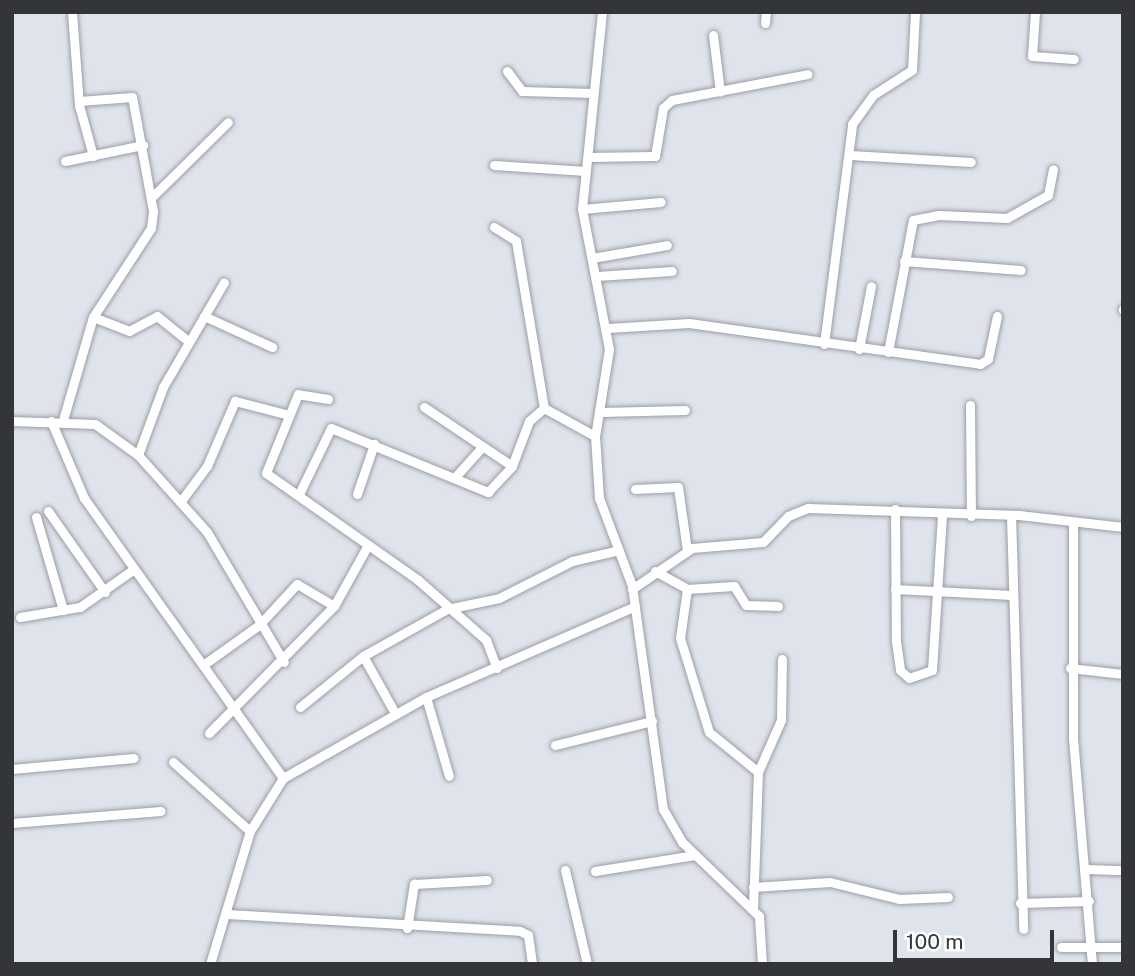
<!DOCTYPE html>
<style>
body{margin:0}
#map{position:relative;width:1135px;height:976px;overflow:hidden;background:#dfe3eb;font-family:"Public Sans",sans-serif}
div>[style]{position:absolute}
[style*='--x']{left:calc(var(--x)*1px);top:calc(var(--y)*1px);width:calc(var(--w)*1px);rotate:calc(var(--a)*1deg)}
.roads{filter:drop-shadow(0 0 2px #9b9ea5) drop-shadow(0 0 2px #9b9ea5)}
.street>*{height:9px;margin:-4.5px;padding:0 4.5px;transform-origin:4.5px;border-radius:4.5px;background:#fff}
span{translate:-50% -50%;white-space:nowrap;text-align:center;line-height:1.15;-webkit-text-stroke:5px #fff;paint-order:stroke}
.frame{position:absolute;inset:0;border:14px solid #343538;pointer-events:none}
.scale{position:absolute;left:893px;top:930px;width:161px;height:32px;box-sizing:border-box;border:4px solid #343538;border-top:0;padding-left:9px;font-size:21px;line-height:24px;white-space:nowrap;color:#343538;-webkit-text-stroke:5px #fff;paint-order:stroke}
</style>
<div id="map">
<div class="roads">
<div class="street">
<div style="--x:72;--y:12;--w:93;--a:85.7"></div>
<div style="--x:79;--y:105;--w:53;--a:74.6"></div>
<div style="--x:602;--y:12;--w:198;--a:95.8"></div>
<div style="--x:582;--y:209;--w:143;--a:79.1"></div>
<div style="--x:609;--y:349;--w:88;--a:99.1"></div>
<div style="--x:595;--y:436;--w:62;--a:86.3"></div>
<div style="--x:599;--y:498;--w:94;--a:69.4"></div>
<div style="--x:632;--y:586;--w:225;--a:82.1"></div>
<div style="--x:663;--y:809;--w:38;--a:60"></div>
<div style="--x:682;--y:842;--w:107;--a:43.9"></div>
<div style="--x:759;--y:916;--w:48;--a:86.4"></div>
<div style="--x:1035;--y:12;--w:44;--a:93.9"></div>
<div style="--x:1032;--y:56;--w:42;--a:4.1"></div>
<div style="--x:765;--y:23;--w:11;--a:-85"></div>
<div style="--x:713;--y:35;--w:57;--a:83"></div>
<div style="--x:507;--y:71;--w:25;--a:53"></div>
<div style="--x:522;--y:91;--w:71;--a:1.6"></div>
<div style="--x:850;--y:155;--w:121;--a:3.3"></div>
<div style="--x:588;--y:157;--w:67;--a:-0.9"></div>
<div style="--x:655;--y:156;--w:49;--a:-80.5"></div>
<div style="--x:663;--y:108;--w:12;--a:-42"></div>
<div style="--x:672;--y:100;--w:138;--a:-10.8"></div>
<div style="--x:65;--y:161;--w:80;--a:-11.6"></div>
<div style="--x:494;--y:165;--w:92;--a:3.7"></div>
<div style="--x:153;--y:196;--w:105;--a:-44.6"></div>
<div style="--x:582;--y:209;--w:79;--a:-5.1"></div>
<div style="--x:494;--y:227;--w:26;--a:32"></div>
<div style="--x:516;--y:241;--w:169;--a:80.5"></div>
<div style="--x:544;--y:408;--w:58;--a:28.8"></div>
<div style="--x:592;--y:258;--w:76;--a:-9.8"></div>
<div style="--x:904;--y:261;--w:117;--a:4.4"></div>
<div style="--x:597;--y:276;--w:75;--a:-3.8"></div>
<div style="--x:1123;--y:309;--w:1;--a:90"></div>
<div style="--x:204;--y:316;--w:75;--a:24.5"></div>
<div style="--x:93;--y:317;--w:39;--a:21"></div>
<div style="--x:129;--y:331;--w:32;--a:-28"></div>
<div style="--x:157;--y:316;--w:41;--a:39.1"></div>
<div style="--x:608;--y:328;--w:81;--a:-3.5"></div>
<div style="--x:689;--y:323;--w:294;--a:8"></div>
<div style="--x:980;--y:364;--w:9;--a:-32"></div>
<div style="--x:988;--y:359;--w:44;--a:-78.2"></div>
<div style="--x:824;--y:344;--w:222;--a:-82.7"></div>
<div style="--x:852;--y:124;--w:36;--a:-54"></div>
<div style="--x:873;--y:95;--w:46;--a:-32.7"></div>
<div style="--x:912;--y:70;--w:58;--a:-87"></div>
<div style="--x:859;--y:349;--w:64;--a:-79.2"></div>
<div style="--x:888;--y:352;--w:134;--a:-79.3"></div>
<div style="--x:913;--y:220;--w:26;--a:-11"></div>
<div style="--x:939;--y:215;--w:68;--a:2.5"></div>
<div style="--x:1007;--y:218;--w:47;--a:-29.3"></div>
<div style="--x:1048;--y:195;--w:26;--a:-79"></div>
<div style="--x:328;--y:399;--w:30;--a:-171"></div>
<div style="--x:298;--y:394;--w:85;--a:112.1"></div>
<div style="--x:266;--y:473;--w:186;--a:35.1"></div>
<div style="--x:418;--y:580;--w:91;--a:41.4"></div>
<div style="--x:486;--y:640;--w:30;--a:69"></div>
<div style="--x:970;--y:405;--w:111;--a:89.5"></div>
<div style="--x:424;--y:407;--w:106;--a:33.8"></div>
<div style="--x:601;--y:412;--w:84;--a:-1.4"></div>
<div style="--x:63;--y:420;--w:107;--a:-73.8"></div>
<div style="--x:93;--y:317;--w:106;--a:-56.9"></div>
<div style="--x:151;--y:228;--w:17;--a:-83"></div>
<div style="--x:153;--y:211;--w:116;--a:-100.4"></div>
<div style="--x:132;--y:97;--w:53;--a:175.7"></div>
<div style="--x:12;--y:421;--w:83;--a:2.1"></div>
<div style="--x:95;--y:424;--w:53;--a:35.8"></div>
<div style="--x:138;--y:455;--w:103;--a:48.1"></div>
<div style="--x:207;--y:532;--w:151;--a:59.4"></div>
<div style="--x:51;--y:421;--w:84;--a:66.8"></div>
<div style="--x:84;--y:498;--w:344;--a:54.6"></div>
<div style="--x:138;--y:455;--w:72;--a:-69.8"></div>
<div style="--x:163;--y:387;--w:121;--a:-59.8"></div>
<div style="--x:456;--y:476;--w:39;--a:-48"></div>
<div style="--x:635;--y:489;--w:43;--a:-2.7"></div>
<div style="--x:678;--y:487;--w:64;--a:81.9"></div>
<div style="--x:299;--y:494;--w:73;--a:-64.1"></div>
<div style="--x:331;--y:428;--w:170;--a:22.2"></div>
<div style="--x:488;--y:492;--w:35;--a:-47"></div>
<div style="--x:512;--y:466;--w:48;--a:-69.3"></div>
<div style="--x:529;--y:421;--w:20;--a:-41"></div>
<div style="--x:357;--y:494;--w:53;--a:-71.2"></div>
<div style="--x:181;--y:501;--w:44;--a:-53.4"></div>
<div style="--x:207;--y:466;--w:71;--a:-66.7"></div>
<div style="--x:235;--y:401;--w:56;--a:14.5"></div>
<div style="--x:895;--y:509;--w:132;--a:89.6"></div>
<div style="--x:896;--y:641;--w:29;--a:82"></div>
<div style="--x:900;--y:670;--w:12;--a:42"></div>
<div style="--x:909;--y:678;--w:24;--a:-19"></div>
<div style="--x:932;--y:670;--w:155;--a:-86.3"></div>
<div style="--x:48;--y:511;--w:99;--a:54.9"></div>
<div style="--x:1011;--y:515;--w:414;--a:88.3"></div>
<div style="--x:36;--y:517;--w:97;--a:73.8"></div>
<div style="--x:1073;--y:524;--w:214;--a:90"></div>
<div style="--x:1073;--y:738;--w:226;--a:85.2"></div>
<div style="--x:655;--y:571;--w:37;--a:29"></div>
<div style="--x:687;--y:589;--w:47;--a:-3.7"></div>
<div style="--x:734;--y:586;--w:22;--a:58"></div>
<div style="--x:746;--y:605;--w:32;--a:2"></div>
<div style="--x:632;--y:589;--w:73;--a:-34.3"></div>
<div style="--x:692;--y:548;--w:71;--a:-4.8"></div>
<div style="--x:763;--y:542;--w:36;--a:-46"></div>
<div style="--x:788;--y:516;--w:22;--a:-22"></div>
<div style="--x:808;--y:508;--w:211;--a:1.9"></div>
<div style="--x:1019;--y:515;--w:105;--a:6.6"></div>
<div style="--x:687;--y:589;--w:49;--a:98.1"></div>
<div style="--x:680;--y:638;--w:98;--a:72.9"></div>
<div style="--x:709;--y:732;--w:63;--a:39.2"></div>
<div style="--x:895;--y:589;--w:117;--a:2.9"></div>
<div style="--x:20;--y:617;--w:61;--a:-9.5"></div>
<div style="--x:80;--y:607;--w:66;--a:-35.1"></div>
<div style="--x:363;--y:656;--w:65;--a:60.7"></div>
<div style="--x:203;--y:665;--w:69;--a:-35.5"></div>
<div style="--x:259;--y:625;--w:56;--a:-47.2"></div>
<div style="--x:297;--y:584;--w:43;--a:30.7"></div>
<div style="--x:1070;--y:668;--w:53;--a:6.5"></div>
<div style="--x:426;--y:697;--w:82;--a:73.8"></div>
<div style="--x:300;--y:707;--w:81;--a:-39"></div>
<div style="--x:363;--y:656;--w:96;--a:-29.2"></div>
<div style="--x:447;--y:609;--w:53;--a:-11.9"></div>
<div style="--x:499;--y:598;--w:82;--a:-26.9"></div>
<div style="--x:572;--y:561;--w:48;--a:-13.2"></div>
<div style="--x:209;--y:733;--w:178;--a:-45.5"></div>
<div style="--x:334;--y:606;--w:70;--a:-60.9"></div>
<div style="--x:555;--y:745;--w:100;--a:-13.9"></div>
<div style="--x:173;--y:762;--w:103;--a:41.9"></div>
<div style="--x:12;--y:769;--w:122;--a:-5.2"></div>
<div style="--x:12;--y:823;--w:149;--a:-4.6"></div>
<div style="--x:1086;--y:869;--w:37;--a:2"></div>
<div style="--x:565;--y:870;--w:97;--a:76.8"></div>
<div style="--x:595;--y:871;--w:101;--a:-9.1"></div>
<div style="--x:753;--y:887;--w:77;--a:-3.7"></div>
<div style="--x:830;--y:882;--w:71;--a:13.8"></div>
<div style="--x:899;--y:899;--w:49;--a:-2.3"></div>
<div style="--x:1020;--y:903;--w:69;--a:-1.7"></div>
<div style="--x:753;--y:908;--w:136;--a:-87.9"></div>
<div style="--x:758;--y:772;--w:57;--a:-66.1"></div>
<div style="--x:781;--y:720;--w:61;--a:-89.1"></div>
<div style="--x:227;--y:914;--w:293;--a:3.3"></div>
<div style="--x:520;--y:931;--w:9;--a:27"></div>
<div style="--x:528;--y:935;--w:29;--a:82"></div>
<div style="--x:407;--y:928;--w:45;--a:-81"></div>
<div style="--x:414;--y:884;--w:73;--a:-3.1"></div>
<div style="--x:1061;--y:947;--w:62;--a:0"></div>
<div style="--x:210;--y:964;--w:139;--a:-73.3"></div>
<div style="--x:250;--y:831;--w:62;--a:-58.1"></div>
<div style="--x:283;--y:778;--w:164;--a:-29.5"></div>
<div style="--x:426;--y:697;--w:228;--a:-23.5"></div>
</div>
</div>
<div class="frame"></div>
<div class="scale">100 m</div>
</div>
